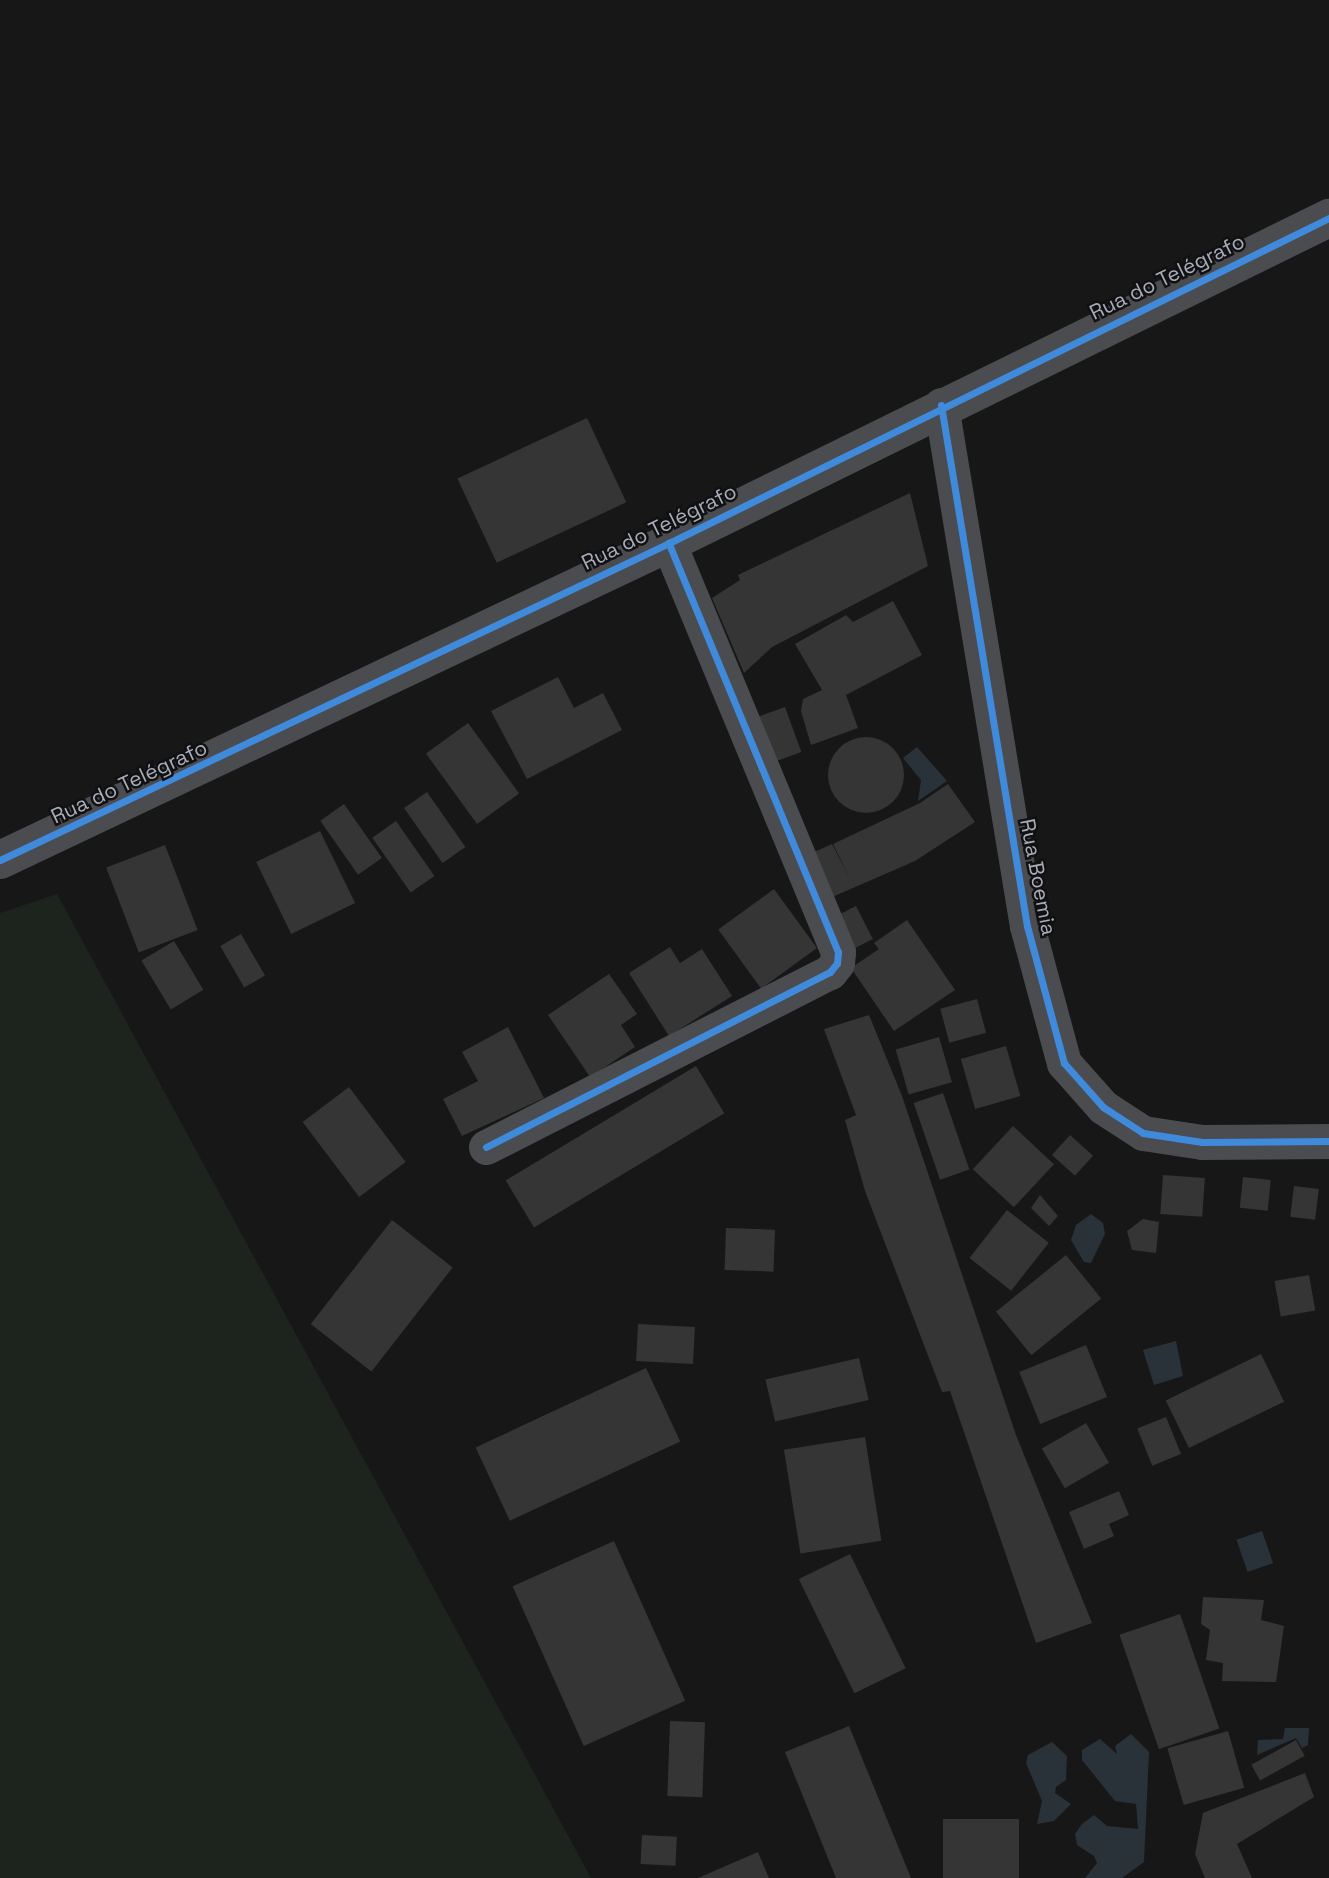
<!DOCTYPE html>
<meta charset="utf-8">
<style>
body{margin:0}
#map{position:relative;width:1329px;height:1878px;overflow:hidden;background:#171717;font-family:"Space Grotesk",sans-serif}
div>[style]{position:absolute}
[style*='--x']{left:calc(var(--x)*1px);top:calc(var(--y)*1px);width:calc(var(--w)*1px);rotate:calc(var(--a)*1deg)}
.green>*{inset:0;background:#1d241e}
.water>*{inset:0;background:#2a3239;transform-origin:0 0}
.building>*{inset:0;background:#353536;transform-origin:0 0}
.round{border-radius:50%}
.minor>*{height:35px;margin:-17.5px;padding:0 17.5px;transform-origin:17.5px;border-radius:17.5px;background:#4b4c50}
.tertiary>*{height:38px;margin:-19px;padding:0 19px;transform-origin:19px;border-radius:19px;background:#4b4c50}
.cycleway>*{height:7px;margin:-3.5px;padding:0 3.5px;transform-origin:3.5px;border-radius:3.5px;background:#408adc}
span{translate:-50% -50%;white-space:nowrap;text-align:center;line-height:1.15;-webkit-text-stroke:5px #111113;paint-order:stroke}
.street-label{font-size:21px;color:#a8adb8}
</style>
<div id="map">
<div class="green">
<div style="clip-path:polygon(57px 894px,591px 1878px,0 1878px,0 913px)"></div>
</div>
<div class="water">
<div style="clip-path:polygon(917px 747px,947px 781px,918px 801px,921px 780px,903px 758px)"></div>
<div style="clip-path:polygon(1091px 1214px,1103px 1223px,1105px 1234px,1091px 1263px,1084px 1262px,1071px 1240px,1076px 1225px)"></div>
<div style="clip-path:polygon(1176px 1341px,1183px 1376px,1154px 1385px,1143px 1350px)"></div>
<div style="left:1262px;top:1531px;width:34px;height:27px;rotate:71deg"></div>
<div style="clip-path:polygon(1285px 1728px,1309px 1728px,1308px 1745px,1302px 1748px,1296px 1738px,1257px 1755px,1258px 1740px,1283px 1739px)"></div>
<div style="clip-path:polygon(1131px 1734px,1149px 1752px,1144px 1862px,1122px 1878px,1085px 1878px,1097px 1863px,1094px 1856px,1077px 1845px,1075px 1834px,1082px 1824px,1094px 1815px,1107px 1826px,1138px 1829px,1136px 1804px,1115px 1801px,1082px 1760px,1082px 1750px,1100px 1739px,1117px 1754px,1115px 1746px)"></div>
<div style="clip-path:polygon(1052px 1742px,1067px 1756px,1066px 1780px,1056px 1787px,1055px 1793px,1071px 1804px,1054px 1821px,1037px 1824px,1042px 1801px,1026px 1763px,1028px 1755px)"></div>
</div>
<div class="building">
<div style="left:587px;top:418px;width:93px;height:143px;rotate:65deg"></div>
<div style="clip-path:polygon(910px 493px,928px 566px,772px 647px,744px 673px,712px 598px,740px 580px,738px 575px)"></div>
<div style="clip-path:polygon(893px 601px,922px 655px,846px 695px,858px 728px,811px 745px,801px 711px,803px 699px,822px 690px,795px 644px,846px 615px,853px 622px)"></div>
<div style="clip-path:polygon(558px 677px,574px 708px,603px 693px,622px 730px,527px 779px,491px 711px)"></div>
<div style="left:785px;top:707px;width:48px;height:30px;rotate:70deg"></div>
<div style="left:468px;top:723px;width:87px;height:52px;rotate:54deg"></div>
<div class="round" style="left:828px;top:737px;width:76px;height:76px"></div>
<div style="clip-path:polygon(948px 784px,975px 822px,915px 861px,823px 901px,801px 858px,832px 844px,850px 879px,833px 844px,920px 803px)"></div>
<div style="left:427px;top:792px;width:67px;height:28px;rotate:55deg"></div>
<div style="left:344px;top:804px;width:66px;height:29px;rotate:55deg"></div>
<div style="left:396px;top:821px;width:67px;height:29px;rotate:55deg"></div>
<div style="left:320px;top:831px;width:80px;height:71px;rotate:64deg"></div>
<div style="left:165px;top:845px;width:91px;height:63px;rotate:69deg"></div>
<div style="left:774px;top:889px;width:73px;height:69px;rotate:54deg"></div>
<div style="left:856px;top:906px;width:37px;height:27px;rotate:63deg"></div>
<div style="clip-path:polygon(907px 920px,955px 990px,894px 1031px,851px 968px,879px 949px,874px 943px)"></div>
<div style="left:241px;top:934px;width:48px;height:24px;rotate:60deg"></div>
<div style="left:174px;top:941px;width:57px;height:38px;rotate:59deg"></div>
<div style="clip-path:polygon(670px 947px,680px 963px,702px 949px,732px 996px,669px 1036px,629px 973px)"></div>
<div style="clip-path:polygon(609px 974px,637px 1014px,621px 1025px,635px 1047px,590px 1077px,548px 1015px)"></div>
<div style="left:977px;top:999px;width:35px;height:38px;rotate:75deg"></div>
<div style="clip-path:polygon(869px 1015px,902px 1096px,1016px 1435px,1092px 1623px,1036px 1643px,950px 1391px,942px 1392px,865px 1191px,845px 1120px,856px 1115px,824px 1029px)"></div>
<div style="clip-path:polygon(508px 1027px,544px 1098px,462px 1136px,443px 1099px,478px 1081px,462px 1052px)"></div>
<div style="left:939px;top:1037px;width:47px;height:45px;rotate:74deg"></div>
<div style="left:1006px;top:1046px;width:52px;height:47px;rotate:74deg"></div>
<div style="left:696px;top:1066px;width:55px;height:222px;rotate:59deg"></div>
<div style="left:349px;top:1087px;width:94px;height:58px;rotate:53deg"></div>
<div style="left:943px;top:1093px;width:81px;height:31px;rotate:71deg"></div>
<div style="left:1013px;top:1126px;width:56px;height:59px;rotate:43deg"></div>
<div style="left:1070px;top:1135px;width:31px;height:27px;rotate:42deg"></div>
<div style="left:1163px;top:1175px;width:42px;height:39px;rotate:4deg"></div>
<div style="left:1243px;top:1177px;width:28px;height:31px;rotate:6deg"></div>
<div style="left:1294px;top:1186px;width:25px;height:31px;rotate:7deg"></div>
<div style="clip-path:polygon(1040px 1195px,1058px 1216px,1049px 1226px,1031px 1208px)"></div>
<div style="left:1007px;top:1210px;width:53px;height:61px;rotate:38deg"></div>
<div style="clip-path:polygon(1143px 1219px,1159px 1222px,1156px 1253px,1132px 1250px,1127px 1231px)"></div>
<div style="left:392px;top:1220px;width:77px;height:132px;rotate:38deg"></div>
<div style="left:726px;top:1228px;width:49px;height:42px;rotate:2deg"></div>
<div style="left:1066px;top:1255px;width:56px;height:90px;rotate:51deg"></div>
<div style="left:1309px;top:1275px;width:36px;height:35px;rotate:80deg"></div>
<div style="left:638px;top:1324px;width:57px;height:37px;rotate:3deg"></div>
<div style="left:1086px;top:1345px;width:56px;height:72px;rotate:68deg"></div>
<div style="left:1261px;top:1354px;width:53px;height:106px;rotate:64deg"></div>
<div style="left:859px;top:1358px;width:43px;height:96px;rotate:77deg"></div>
<div style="left:646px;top:1368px;width:81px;height:188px;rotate:65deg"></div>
<div style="left:1166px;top:1417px;width:40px;height:31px;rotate:68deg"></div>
<div style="left:1086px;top:1423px;width:46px;height:51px;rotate:60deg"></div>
<div style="left:865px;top:1437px;width:105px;height:82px;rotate:81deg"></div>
<div style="clip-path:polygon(1119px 1491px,1129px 1515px,1109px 1524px,1114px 1536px,1084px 1549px,1069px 1512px)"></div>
<div style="left:614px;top:1541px;width:175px;height:111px;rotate:66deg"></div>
<div style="left:850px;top:1554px;width:127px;height:57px;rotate:64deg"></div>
<div style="clip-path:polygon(1203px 1597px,1264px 1600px,1261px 1620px,1284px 1626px,1276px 1682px,1222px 1681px,1223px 1663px,1206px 1660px,1210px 1630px,1201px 1624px)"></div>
<div style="left:1180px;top:1614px;width:121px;height:64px;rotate:71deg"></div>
<div style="left:670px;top:1721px;width:35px;height:75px;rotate:2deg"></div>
<div style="clip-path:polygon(849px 1726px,911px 1878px,836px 1878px,785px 1752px)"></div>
<div style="left:1228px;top:1731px;width:59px;height:63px;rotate:74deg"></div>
<div style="left:1296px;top:1740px;width:18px;height:51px;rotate:61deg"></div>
<div style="clip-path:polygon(1305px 1773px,1314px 1797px,1237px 1844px,1252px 1878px,1205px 1878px,1195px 1854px,1203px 1813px)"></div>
<div style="left:943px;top:1819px;width:76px;height:59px"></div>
<div style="left:642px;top:1835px;width:35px;height:29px;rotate:3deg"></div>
<div style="clip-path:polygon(758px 1852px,769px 1878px,698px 1878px)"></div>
</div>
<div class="minor">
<div style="--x:941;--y:405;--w:528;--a:80.63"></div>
<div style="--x:1027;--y:926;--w:142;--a:74.9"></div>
<div style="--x:1064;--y:1063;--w:59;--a:48.4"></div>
<div style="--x:1103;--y:1107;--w:48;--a:33"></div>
<div style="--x:1143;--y:1133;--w:60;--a:8.7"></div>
<div style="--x:1202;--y:1142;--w:127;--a:-0.5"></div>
<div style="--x:486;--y:1147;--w:386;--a:-27"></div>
<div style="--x:830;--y:972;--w:11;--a:-52"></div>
<div style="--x:837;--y:963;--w:11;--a:-85"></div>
<div style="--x:838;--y:952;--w:443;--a:-112.5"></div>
</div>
<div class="tertiary">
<div style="--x:0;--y:860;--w:740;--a:-25.35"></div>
<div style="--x:669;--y:543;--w:736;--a:-26.22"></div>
</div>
<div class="cycleway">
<div style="--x:941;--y:405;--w:528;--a:80.63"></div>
<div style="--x:1027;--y:926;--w:142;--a:74.9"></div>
<div style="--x:1064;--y:1063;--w:59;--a:48.4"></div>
<div style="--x:1103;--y:1107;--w:48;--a:33"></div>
<div style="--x:1143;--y:1133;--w:60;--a:8.7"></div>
<div style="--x:1202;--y:1142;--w:127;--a:-0.5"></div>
<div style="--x:0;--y:860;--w:740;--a:-25.35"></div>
<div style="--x:669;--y:543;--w:736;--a:-26.22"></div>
<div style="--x:486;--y:1147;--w:386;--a:-27"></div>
<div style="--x:830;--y:972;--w:11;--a:-52"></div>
<div style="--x:837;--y:963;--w:11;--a:-85"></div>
<div style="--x:838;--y:952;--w:443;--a:-112.5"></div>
</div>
<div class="street-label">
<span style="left:1167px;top:277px;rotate:-26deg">Rua do Telégrafo</span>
<span style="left:659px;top:527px;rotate:-26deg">Rua do Telégrafo</span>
<span style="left:129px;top:782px;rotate:-25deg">Rua do Telégrafo</span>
<span style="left:1038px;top:877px;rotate:79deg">Rua Boemia</span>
</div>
</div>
